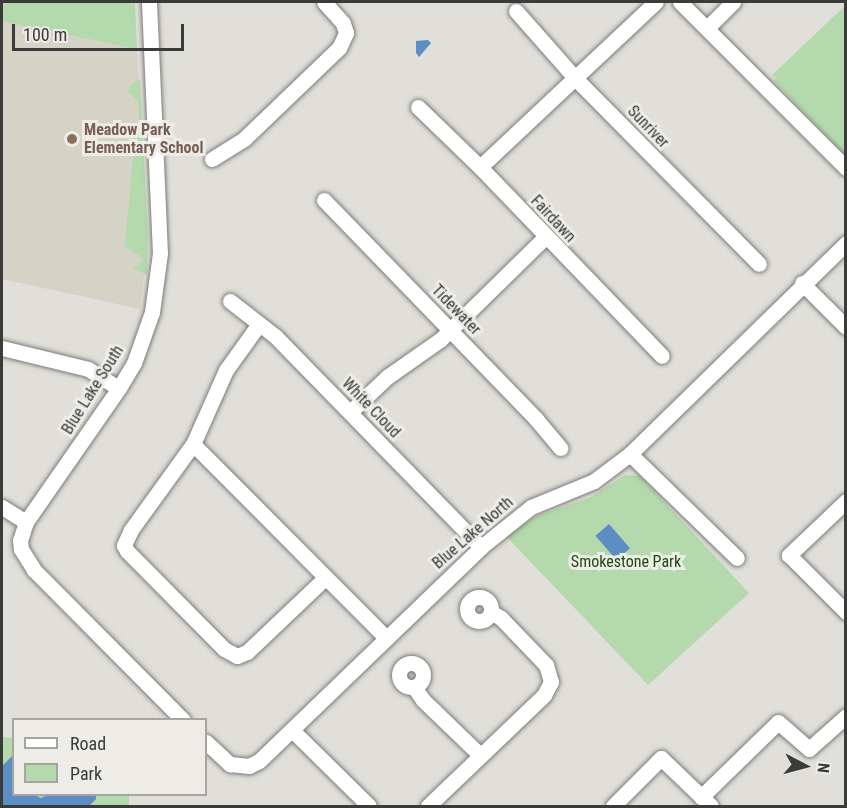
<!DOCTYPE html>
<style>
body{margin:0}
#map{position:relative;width:847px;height:808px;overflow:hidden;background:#e0dfda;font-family:"Roboto Condensed",sans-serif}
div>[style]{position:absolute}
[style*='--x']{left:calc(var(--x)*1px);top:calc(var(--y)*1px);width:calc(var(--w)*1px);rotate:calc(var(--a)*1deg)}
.built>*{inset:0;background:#d5d3c6}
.green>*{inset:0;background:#b4d9ac}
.water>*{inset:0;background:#5c8ec5;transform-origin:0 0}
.roads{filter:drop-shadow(0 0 2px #7d7d78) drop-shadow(0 0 2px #7d7d78)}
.minor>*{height:15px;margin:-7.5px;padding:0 7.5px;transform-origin:7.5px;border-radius:7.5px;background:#fff}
.minor>.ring{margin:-7.5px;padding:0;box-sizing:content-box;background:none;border:15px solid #fff;border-radius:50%}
.dots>*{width:16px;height:16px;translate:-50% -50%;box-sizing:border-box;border:3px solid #edece7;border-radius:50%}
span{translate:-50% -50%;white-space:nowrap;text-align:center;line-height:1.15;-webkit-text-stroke:6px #edece7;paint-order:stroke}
.street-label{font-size:16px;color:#3b3b39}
.education-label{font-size:16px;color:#785e54;font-weight:700}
.left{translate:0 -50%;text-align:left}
.park-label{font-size:16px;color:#1c4b0e}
.frame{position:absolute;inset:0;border:3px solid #3b3b39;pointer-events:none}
.legend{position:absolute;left:12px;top:718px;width:195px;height:78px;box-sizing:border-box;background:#edece7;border:2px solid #a6a5a1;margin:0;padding:8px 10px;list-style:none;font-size:18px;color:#3b3b39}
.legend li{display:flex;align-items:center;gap:12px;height:30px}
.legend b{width:30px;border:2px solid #a6a5a1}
.north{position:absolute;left:775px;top:736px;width:60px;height:60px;-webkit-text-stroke:4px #edece7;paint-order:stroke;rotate:96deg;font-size:16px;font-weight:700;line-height:24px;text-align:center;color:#3b3b39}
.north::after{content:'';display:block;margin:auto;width:21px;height:27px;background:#3b3b39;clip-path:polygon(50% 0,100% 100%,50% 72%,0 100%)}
.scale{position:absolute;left:12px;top:24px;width:172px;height:27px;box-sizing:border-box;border:3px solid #3b3b39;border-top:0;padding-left:8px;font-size:18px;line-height:21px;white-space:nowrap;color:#3b3b39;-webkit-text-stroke:4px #edece7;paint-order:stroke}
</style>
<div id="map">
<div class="built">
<div style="clip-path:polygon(2px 20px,137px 49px,147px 250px,140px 309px,2px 279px)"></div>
</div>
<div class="green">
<div style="clip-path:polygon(2px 2px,135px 2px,137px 49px,2px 21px)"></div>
<div style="clip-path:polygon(845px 6px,845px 155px,774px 81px,776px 78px,772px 75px)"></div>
<div style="clip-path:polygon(140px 79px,148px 238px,147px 275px,133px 268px,143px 262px,141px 257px,125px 246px,135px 134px,140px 130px,138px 101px,128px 92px,130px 86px)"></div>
<div style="clip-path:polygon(625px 475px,640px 476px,749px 593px,648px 685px,505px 535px,537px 516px,591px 497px)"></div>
<div style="clip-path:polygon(2px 737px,13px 738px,14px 794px,129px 795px,129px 806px,2px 806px)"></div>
</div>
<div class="water">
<div style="clip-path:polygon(428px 40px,431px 43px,419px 57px,416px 53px,416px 41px)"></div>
<div style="left:609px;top:524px;width:32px;height:18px;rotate:49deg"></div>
<div style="clip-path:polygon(13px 755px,14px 794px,35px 795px,41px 798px,48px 795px,96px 795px,96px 799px,89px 806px,2px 806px,2px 766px)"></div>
</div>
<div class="roads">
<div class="minor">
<div style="--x:149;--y:2;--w:251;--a:87.5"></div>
<div style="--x:160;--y:253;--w:60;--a:97.7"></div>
<div style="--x:152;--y:312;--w:54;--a:109.4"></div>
<div style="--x:134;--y:363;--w:29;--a:121"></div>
<div style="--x:119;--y:388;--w:163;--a:124.8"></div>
<div style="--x:26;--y:522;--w:19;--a:108"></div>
<div style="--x:20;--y:540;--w:9;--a:84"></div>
<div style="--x:21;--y:549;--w:25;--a:58"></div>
<div style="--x:34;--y:570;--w:211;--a:45.2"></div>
<div style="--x:680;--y:2;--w:235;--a:45"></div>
<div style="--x:516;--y:11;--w:91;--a:48.6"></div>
<div style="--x:576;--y:79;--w:260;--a:45.3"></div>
<div style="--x:707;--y:28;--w:37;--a:-45"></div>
<div style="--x:418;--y:107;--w:86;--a:44.1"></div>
<div style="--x:480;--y:167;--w:262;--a:46.1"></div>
<div style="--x:212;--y:159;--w:39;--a:-32"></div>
<div style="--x:245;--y:138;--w:130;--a:-43.8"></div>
<div style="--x:339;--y:48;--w:17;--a:-65"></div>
<div style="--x:346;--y:33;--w:10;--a:-107"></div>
<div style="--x:343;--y:23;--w:28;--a:-132"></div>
<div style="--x:480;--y:167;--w:241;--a:-43.2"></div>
<div style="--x:324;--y:200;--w:305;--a:45.9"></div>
<div style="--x:536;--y:419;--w:38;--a:50"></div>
<div style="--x:802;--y:283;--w:62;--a:45"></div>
<div style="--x:230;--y:301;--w:57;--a:37.9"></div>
<div style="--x:275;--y:336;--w:295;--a:45.7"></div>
<div style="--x:259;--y:324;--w:57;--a:125.7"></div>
<div style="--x:226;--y:370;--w:81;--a:114"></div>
<div style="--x:193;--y:444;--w:106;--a:125.8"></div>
<div style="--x:131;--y:530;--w:17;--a:115"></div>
<div style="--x:124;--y:545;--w:7;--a:63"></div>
<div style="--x:127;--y:551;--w:138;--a:45.3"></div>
<div style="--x:224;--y:649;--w:15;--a:28"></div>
<div style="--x:237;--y:656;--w:11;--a:-22"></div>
<div style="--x:247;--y:652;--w:108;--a:-43.5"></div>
<div style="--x:2;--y:348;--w:89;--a:13.7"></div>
<div style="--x:88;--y:369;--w:36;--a:32"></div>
<div style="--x:350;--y:412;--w:51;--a:-43.4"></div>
<div style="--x:387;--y:377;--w:66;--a:-35.1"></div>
<div style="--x:441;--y:339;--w:146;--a:-44.4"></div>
<div style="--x:193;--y:444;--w:274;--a:45.1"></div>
<div style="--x:630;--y:454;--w:149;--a:44.2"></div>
<div style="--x:846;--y:501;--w:79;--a:136.5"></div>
<div style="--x:789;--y:555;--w:81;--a:45"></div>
<div style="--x:2;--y:507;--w:28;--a:32"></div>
<div class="ring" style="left:467px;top:597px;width:9px;height:9px"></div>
<div class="ring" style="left:399px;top:663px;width:9px;height:9px"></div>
<div style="--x:414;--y:687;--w:16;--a:55"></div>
<div style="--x:423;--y:700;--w:79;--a:44"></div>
<div style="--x:292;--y:730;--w:108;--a:44.6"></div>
<div style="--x:206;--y:742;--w:33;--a:43"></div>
<div style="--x:230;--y:764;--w:19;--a:6"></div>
<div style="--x:249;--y:766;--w:11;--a:-27"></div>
<div style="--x:259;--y:761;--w:308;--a:-43.9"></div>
<div style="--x:481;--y:547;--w:64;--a:-38.7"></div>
<div style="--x:531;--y:507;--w:68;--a:-22.4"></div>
<div style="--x:594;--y:481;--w:45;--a:-36.9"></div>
<div style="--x:630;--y:454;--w:302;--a:-44.3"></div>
<div style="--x:701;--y:797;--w:107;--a:-44.2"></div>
<div style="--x:778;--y:722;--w:41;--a:41.1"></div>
<div style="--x:809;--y:749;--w:50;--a:-41.7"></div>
<div style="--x:428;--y:806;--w:161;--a:-43.7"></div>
<div style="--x:544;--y:695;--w:15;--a:-62"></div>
<div style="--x:551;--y:682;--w:18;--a:-106"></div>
<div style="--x:546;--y:665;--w:65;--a:-133.8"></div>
<div style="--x:501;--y:618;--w:12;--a:-149"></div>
<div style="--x:613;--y:806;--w:68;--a:-45"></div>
<div style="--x:661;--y:758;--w:69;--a:43.8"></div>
</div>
</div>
<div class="dots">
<div style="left:72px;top:139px;background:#8d6e63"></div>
</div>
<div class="street-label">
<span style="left:648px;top:127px;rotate:46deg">Sunriver</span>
<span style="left:553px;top:219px;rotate:47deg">Fairdawn</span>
<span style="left:456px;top:310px;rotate:46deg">Tidewater</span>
<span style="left:93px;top:390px;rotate:-58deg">Blue Lake South</span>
<span style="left:371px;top:408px;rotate:46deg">White Cloud</span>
<span style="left:473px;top:533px;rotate:-41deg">Blue Lake North</span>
</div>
<div class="education-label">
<span class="left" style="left:84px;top:139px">Meadow Park<br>Elementary School</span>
</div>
<div class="park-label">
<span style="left:626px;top:562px">Smokestone Park</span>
</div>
<div class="frame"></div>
<ul class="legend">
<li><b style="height:8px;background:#fff"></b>Road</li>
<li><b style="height:16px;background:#b4d9ac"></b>Park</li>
</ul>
<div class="north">N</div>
<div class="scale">100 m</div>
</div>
